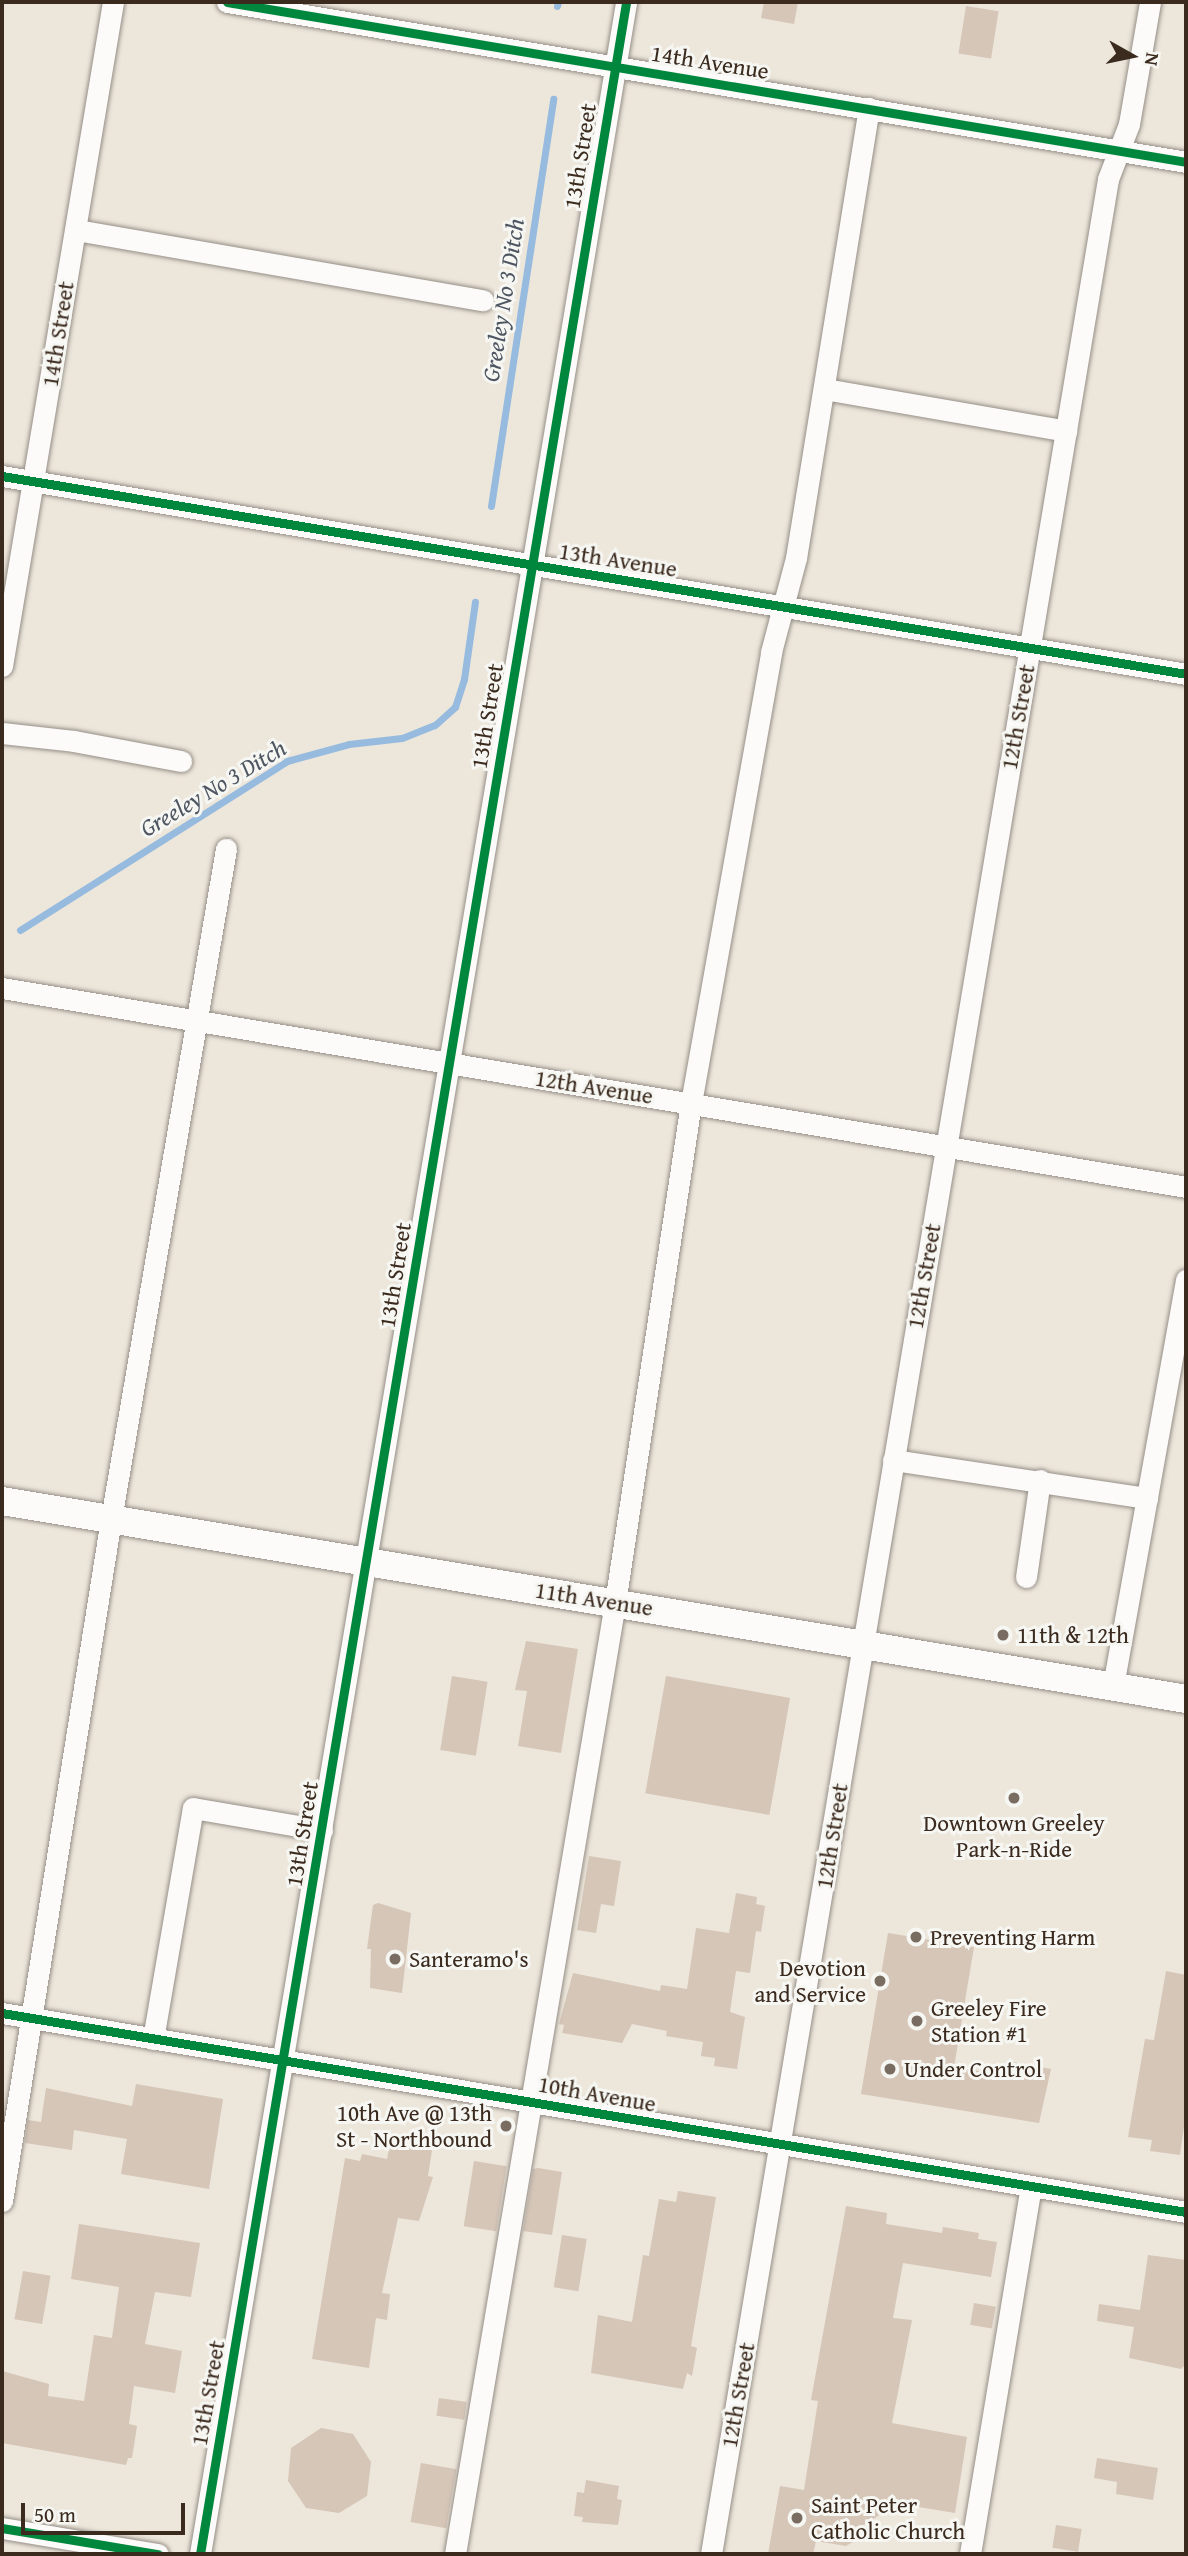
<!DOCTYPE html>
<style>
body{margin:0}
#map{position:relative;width:1188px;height:2556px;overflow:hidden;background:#ede6db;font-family:"Gentium Book Plus",serif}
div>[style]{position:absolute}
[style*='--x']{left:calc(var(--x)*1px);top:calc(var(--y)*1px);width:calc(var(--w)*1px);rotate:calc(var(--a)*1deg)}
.stream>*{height:7px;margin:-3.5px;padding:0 3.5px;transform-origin:3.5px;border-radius:3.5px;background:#96bbde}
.building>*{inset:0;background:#d5c6b8;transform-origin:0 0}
.roads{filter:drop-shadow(0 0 2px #958f87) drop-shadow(0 0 2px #958f87)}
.minor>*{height:21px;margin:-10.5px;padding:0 10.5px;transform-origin:10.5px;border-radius:10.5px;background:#fcfbfa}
.major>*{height:28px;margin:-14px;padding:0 14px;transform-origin:14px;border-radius:14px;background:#fcfbfa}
.cycleway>*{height:9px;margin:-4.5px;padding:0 4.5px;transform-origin:4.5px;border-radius:4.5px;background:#00873e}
.dots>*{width:19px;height:19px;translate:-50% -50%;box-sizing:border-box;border:4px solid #f6f6f2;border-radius:50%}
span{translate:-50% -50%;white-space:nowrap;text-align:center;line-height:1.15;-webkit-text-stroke:6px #f6f6f2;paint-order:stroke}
.street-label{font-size:23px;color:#3b2a1e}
.poi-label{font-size:23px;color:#3b2a1e}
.left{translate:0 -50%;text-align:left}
.right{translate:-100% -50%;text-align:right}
.water-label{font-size:24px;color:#4e5662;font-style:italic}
.frame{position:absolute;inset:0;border:4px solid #3b2a1e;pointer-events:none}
.north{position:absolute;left:1097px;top:21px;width:70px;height:70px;-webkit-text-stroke:5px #f6f6f2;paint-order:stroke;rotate:99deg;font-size:19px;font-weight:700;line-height:28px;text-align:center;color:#3b2a1e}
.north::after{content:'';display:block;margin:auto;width:24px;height:32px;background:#3b2a1e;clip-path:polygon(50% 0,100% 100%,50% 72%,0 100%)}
.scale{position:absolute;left:21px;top:2503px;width:164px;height:32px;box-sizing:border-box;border:4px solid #3b2a1e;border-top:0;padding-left:9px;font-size:21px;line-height:24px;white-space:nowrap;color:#3b2a1e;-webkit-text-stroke:5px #f6f6f2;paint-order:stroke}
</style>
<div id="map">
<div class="stream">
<div style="--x:557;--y:6;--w:4;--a:-76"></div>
<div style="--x:491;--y:506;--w:412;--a:-81.3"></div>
<div style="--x:20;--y:930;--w:316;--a:-32.3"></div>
<div style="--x:287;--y:761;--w:64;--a:-15.3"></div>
<div style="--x:349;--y:744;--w:53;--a:-6.5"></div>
<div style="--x:402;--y:738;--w:35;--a:-22"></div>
<div style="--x:435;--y:725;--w:27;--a:-42"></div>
<div style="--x:455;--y:707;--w:29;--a:-72"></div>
<div style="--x:464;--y:679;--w:78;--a:-81.9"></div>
</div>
<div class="building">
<div style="clip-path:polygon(764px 2px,798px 2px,794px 24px,761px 18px)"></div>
<div style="left:966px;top:6px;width:33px;height:48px;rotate:9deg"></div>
<div style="clip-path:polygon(526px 1641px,578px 1649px,561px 1753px,518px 1746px,527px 1691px,515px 1690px)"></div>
<div style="left:452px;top:1676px;width:36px;height:75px;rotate:9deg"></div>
<div style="left:666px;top:1676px;width:126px;height:119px;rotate:10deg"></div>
<div style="clip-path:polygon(589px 1856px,621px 1861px,614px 1906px,601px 1904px,596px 1933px,577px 1930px)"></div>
<div style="clip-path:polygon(736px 1893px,757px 1897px,756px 1904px,765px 1906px,761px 1932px,756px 1931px,750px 1973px,736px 1971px,730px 2012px,745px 2017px,737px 2069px,714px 2066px,715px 2058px,701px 2056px,703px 2042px,666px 2036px,667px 2031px,632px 2024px,622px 2043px,562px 2033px,564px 2025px,559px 2024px,573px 1973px,660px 1991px,661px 1985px,687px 1989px,696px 1928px,729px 1933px)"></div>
<div style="clip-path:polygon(378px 1903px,411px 1913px,402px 1993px,370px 1988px,371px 1949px,367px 1949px,373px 1905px)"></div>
<div style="clip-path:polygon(888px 1933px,974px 1947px,954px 2067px,1004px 2075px,1007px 2061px,1051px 2069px,1039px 2123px,861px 2094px)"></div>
<div style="clip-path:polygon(1166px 1971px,1186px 1975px,1186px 2112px,1180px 2155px,1150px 2151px,1152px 2140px,1128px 2137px,1145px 2039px,1154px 2040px)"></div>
<div style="clip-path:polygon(136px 2084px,223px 2099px,209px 2189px,121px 2174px,127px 2139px,74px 2130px,72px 2150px,25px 2143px,28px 2120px,41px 2122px,46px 2088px,132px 2106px)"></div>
<div style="clip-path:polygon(390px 2143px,432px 2150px,428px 2176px,433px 2177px,419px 2221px,398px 2218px,382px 2293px,390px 2294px,387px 2320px,376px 2318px,369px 2368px,312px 2359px,345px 2158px,360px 2161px,362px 2154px,387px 2159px)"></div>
<div style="left:474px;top:2161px;width:33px;height:66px;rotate:9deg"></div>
<div style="clip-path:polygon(538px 2168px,562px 2172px,552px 2235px,523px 2231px,533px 2169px)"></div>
<div style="clip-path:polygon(678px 2191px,716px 2197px,691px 2346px,697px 2348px,692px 2376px,687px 2373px,683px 2389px,591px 2373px,598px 2315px,632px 2322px,643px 2255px,649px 2256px,659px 2199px,676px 2202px)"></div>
<div style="clip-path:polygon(846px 2206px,887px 2213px,886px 2224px,942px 2233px,943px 2227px,979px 2233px,978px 2239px,997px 2242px,991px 2277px,903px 2263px,893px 2318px,912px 2320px,892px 2423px,967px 2437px,955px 2513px,888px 2502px,884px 2512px,858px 2529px,856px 2540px,846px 2546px,816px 2541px,813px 2554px,768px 2554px,780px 2486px,804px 2490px,818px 2401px,811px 2400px)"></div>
<div style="clip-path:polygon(79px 2224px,200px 2243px,191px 2297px,155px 2292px,145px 2344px,182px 2351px,175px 2393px,134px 2386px,129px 2424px,137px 2426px,132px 2458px,128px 2458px,126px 2465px,2px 2443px,2px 2371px,49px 2384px,48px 2396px,84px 2401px,94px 2335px,112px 2338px,119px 2287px,71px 2279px)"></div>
<div style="left:562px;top:2235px;width:25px;height:53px;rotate:9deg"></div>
<div style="clip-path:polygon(1148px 2255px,1186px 2260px,1186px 2364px,1181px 2369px,1129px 2358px,1134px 2327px,1097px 2321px,1099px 2304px,1140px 2310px)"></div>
<div style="left:23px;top:2271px;width:28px;height:49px;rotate:10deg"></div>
<div style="left:974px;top:2303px;width:22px;height:22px;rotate:10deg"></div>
<div style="left:439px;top:2398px;width:28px;height:18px;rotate:8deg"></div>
<div style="clip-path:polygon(321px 2428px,353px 2434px,371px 2462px,367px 2496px,339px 2513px,306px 2508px,288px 2481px,291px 2448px)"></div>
<div style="clip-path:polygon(1097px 2458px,1158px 2468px,1153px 2500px,1116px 2494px,1117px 2482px,1094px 2478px)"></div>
<div style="left:421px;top:2463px;width:36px;height:60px;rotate:10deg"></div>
<div style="clip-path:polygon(586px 2480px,619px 2486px,617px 2499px,622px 2500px,618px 2525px,582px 2522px,583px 2517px,574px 2516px,577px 2492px,584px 2493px)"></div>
<div style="left:1056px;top:2525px;width:26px;height:23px;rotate:9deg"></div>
</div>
<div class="roads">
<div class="minor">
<div style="--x:227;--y:2;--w:972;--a:9.47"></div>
<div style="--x:76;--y:230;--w:413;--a:9.8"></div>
<div style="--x:824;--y:389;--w:246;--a:9.8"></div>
<div style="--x:2;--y:476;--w:1200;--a:9.49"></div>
<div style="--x:2;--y:666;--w:673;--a:-80.51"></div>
<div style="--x:2;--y:733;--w:72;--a:6.3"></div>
<div style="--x:74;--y:741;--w:109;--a:10.6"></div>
<div style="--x:2;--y:988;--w:1201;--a:9.54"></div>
<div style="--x:893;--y:1460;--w:257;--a:8.5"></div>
<div style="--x:1026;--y:1577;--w:98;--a:-81.8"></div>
<div style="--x:1113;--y:1686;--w:413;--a:-79.8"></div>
<div style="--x:2;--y:2013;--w:1201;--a:9.54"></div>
<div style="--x:153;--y:2039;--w:234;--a:-80.2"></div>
<div style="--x:193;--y:1808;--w:131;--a:9.7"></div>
<div style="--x:2;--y:2201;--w:691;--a:-80.92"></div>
<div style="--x:111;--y:1519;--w:680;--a:-80.26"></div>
<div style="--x:2;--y:2528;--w:158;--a:9.5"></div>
<div style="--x:200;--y:2554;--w:2587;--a:-80.52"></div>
<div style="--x:455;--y:2554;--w:964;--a:-80.45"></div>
<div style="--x:615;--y:1603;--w:506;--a:-81.36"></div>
<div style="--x:691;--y:1103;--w:458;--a:-79.9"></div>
<div style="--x:771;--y:652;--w:97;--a:-75.1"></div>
<div style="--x:796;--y:558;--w:456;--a:-80.8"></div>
<div style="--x:711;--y:2554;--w:2408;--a:-80.51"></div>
<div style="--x:1108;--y:179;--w:59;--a:-69.1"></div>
<div style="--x:1129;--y:124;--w:124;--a:-80.2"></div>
<div style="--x:970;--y:2554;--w:372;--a:-80.6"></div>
</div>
<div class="major">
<div style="--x:2;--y:1501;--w:1200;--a:9.49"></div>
</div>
</div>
<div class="cycleway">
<div style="--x:227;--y:2;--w:972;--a:9.47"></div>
<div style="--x:2;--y:476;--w:1200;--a:9.49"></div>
<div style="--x:2;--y:2013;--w:1201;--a:9.54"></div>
<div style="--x:2;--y:2528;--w:158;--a:9.5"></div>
<div style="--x:200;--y:2554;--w:2587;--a:-80.52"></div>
</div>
<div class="dots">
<div style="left:1003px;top:1635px;background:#796c60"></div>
<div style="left:1014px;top:1798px;background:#796c60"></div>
<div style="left:916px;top:1937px;background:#796c60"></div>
<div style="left:395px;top:1959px;background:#796c60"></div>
<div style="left:880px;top:1981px;background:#796c60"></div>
<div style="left:917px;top:2021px;background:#796c60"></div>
<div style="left:890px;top:2069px;background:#796c60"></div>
<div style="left:506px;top:2126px;background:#796c60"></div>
<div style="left:797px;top:2518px;background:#796c60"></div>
</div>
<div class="street-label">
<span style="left:710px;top:62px;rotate:9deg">14th Avenue</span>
<span style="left:580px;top:156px;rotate:-81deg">13th Street</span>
<span style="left:58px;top:334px;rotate:-81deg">14th Street</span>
<span style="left:618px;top:560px;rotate:9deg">13th Avenue</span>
<span style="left:487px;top:716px;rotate:-81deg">13th Street</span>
<span style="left:1018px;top:717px;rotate:-80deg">12th Street</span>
<span style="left:594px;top:1087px;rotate:9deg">12th Avenue</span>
<span style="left:395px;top:1275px;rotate:-81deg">13th Street</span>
<span style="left:924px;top:1276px;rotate:-80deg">12th Street</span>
<span style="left:594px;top:1599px;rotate:9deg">11th Avenue</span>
<span style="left:302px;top:1834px;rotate:-81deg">13th Street</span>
<span style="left:832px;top:1836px;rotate:-81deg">12th Street</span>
<span style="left:597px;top:2094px;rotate:10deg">10th Avenue</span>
<span style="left:208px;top:2393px;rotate:-80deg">13th Street</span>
<span style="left:738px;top:2395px;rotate:-80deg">12th Street</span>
</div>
<div class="poi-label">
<span class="left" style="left:1017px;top:1635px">11th &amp; 12th</span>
<span style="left:1014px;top:1836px">Downtown Greeley<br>Park-n-Ride</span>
<span class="left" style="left:930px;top:1937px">Preventing Harm</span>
<span class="left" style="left:409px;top:1959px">Santeramo's</span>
<span class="right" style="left:866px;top:1981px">Devotion<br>and Service</span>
<span class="left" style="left:931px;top:2021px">Greeley Fire<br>Station #1</span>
<span class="left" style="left:904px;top:2069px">Under Control</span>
<span class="right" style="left:492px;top:2126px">10th Ave @ 13th<br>St - Northbound</span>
<span class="left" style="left:811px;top:2518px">Saint Peter<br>Catholic Church</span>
</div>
<div class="water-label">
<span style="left:503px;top:300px;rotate:-81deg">Greeley No 3 Ditch</span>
<span style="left:213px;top:788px;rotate:-31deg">Greeley No 3 Ditch</span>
</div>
<div class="frame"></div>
<div class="north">N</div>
<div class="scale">50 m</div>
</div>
